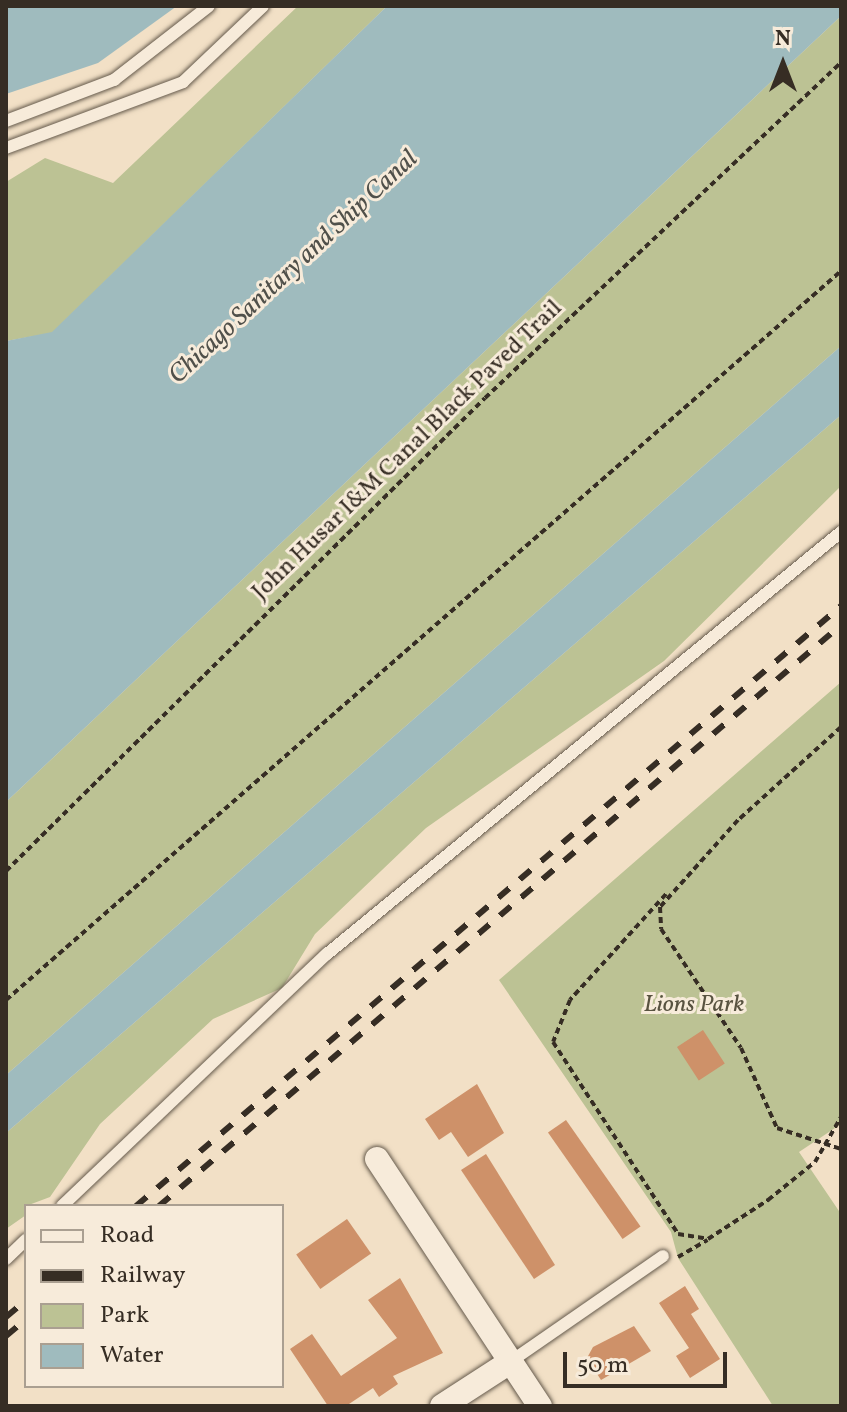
<!DOCTYPE html>
<style>
body{margin:0}
#map{position:relative;width:847px;height:1412px;overflow:hidden;background:#f2e0c6;font-family:Vollkorn,serif}
div>[style]{position:absolute}
[style*='--x']{left:calc(var(--x)*1px);top:calc(var(--y)*1px);width:calc(var(--w)*1px);rotate:calc(var(--a)*1deg)}
.green>*{inset:0;background:#bcc294}
.water>*{inset:0;background:#9fbbbe}
.building>*{inset:0;background:#ce9169;transform-origin:0 0}
.path>*{height:4px;margin-top:-2px;transform-origin:0;background:repeating-linear-gradient(90deg,#362d24 0 6px,transparent 0 10px)}
.roads{filter:drop-shadow(0 0 2px #655a4c) drop-shadow(0 0 2px #655a4c)}
.service>*{height:12px;margin:-6px;padding:0 6px;transform-origin:6px;border-radius:6px;background:#f7ebda}
.minor>*{height:24px;margin:-12px;padding:0 12px;transform-origin:12px;border-radius:12px;background:#f7ebda}
.rail>*{height:6px;margin-top:-3px;transform-origin:0;background:repeating-linear-gradient(90deg,#362d24 0 14px,transparent 0 28px)}
span{translate:-50% -50%;white-space:nowrap;text-align:center;line-height:1.15;-webkit-text-stroke:6px #f7ebda;paint-order:stroke}
.street-label{font-size:24px;color:#362d24}
.park-label{font-size:24px;color:#585240;font-style:italic}
.water-label{font-size:26px;color:#50504a;font-style:italic}
.frame{position:absolute;inset:0;border:8px solid #362d24;pointer-events:none}
.legend{position:absolute;left:24px;top:1204px;width:260px;height:184px;box-sizing:border-box;background:#f7ebda;border:2px solid #aa9f91;margin:0;padding:10px 14px;list-style:none;font-size:24px;color:#362d24}
.legend li{display:flex;align-items:center;gap:16px;height:40px}
.legend b{width:40px;border:2px solid #aa9f91}
.north{position:absolute;left:743px;top:24px;width:80px;height:80px;-webkit-text-stroke:6px #f7ebda;paint-order:stroke;rotate:0deg;font-size:22px;font-weight:700;line-height:32px;text-align:center;color:#362d24}
.north::after{content:'';display:block;margin:auto;width:28px;height:36px;background:#362d24;clip-path:polygon(50% 0,100% 100%,50% 72%,0 100%)}
.scale{position:absolute;left:563px;top:1352px;width:164px;height:36px;box-sizing:border-box;border:4px solid #362d24;border-top:0;padding-left:10px;font-size:24px;line-height:28px;white-space:nowrap;color:#362d24;-webkit-text-stroke:6px #f7ebda;paint-order:stroke}
</style>
<div id="map">
<div class="green">
<div style="clip-path:polygon(298px 6px,387px 6px,52px 333px,6px 341px,6px 182px,45px 158px,113px 183px)"></div>
<div style="clip-path:polygon(841px 16px,841px 346px,6px 1075px,6px 802px)"></div>
<div style="clip-path:polygon(841px 415px,841px 486px,664px 661px,426px 828px,315px 934px,282px 988px,213px 1019px,100px 1124px,50px 1197px,26px 1206px,26px 1215px,6px 1229px,6px 1133px)"></div>
<div style="clip-path:polygon(841px 682px,841px 1124px,799px 1152px,841px 1214px,841px 1406px,773px 1406px,678px 1258px,671px 1232px,499px 980px)"></div>
</div>
<div class="water">
<div style="clip-path:polygon(6px 6px,177px 6px,98px 63px,6px 94px)"></div>
<div style="clip-path:polygon(387px 6px,841px 6px,841px 16px,6px 802px,6px 341px,52px 332px)"></div>
<div style="clip-path:polygon(841px 346px,841px 415px,6px 1133px,6px 1075px)"></div>
</div>
<div class="building">
<div style="left:703px;top:1030px;width:40px;height:31px;rotate:57deg"></div>
<div style="clip-path:polygon(477px 1084px,504px 1133px,468px 1157px,451px 1132px,439px 1140px,425px 1119px)"></div>
<div style="left:566px;top:1120px;width:130px;height:22px;rotate:55deg"></div>
<div style="clip-path:polygon(486px 1154px,555px 1265px,534px 1279px,461px 1170px)"></div>
<div style="left:347px;top:1219px;width:42px;height:62px;rotate:55deg"></div>
<div style="clip-path:polygon(400px 1278px,443px 1353px,393px 1376px,398px 1384px,379px 1397px,373px 1388px,346px 1406px,328px 1406px,290px 1349px,312px 1334px,341px 1376px,397px 1338px,368px 1300px)"></div>
<div style="clip-path:polygon(685px 1286px,699px 1309px,691px 1314px,720px 1359px,690px 1378px,676px 1356px,689px 1348px,659px 1303px)"></div>
<div style="clip-path:polygon(634px 1326px,651px 1351px,601px 1380px,587px 1358px,593px 1347px)"></div>
</div>
<div class="path">
<div style="--x:841;--y:727;--w:139;--a:137.9"></div>
<div style="--x:738;--y:820;--w:117;--a:131.9"></div>
<div style="--x:660;--y:907;--w:22;--a:87"></div>
<div style="--x:661;--y:929;--w:143;--a:56.1"></div>
<div style="--x:741;--y:1048;--w:88;--a:65.8"></div>
<div style="--x:777;--y:1128;--w:67;--a:18.2"></div>
<div style="--x:6;--y:871;--w:673;--a:-44.64"></div>
<div style="--x:485;--y:398;--w:489;--a:-43.3"></div>
<div style="--x:666;--y:894;--w:143;--a:132.2"></div>
<div style="--x:570;--y:1000;--w:45;--a:112"></div>
<div style="--x:553;--y:1042;--w:229;--a:56.9"></div>
<div style="--x:678;--y:1234;--w:30;--a:9"></div>
<div style="--x:708;--y:1239;--w:72;--a:-33"></div>
<div style="--x:768;--y:1200;--w:60;--a:-39"></div>
<div style="--x:815;--y:1162;--w:52;--a:-60"></div>
<div style="--x:6;--y:1000;--w:1108;--a:-41.12"></div>
<div style="--x:678;--y:1257;--w:34;--a:-30"></div>
</div>
<div class="roads">
<div class="service">
<div style="--x:6;--y:121;--w:116;--a:-20.8"></div>
<div style="--x:114;--y:80;--w:120;--a:-37.9"></div>
<div style="--x:6;--y:148;--w:189;--a:-20.4"></div>
<div style="--x:183;--y:82;--w:110;--a:-43.5"></div>
<div style="--x:62;--y:1206;--w:366;--a:-43.6"></div>
<div style="--x:327;--y:954;--w:665;--a:-39.39"></div>
<div style="--x:6;--y:1259;--w:28;--a:-44"></div>
<div style="--x:510;--y:1362;--w:186;--a:-34.7"></div>
</div>
<div class="minor">
<div style="--x:377;--y:1159;--w:296;--a:56.6"></div>
<div style="--x:442;--y:1406;--w:81;--a:-32.9"></div>
</div>
</div>
<div class="rail">
<div style="--x:136;--y:1206;--w:926;--a:-40.4"></div>
<div style="--x:159;--y:1206;--w:896;--a:-40.43"></div>
<div style="--x:6;--y:1317;--w:26;--a:-40"></div>
<div style="--x:6;--y:1336;--w:26;--a:-40"></div>
</div>
<div class="street-label">
<span style="left:408px;top:451px;rotate:-44deg">John Husar I&amp;M Canal Black Paved Trail</span>
</div>
<div class="park-label">
<span style="left:694px;top:1006px">Lions Park</span>
</div>
<div class="water-label">
<span style="left:294px;top:268px;rotate:-43deg">Chicago Sanitary and Ship Canal</span>
</div>
<div class="frame"></div>
<ul class="legend">
<li><b style="height:10px;background:#f7ebda"></b>Road</li>
<li><b style="height:10px;background:#362d24"></b>Railway</li>
<li><b style="height:22px;background:#bcc294"></b>Park</li>
<li><b style="height:22px;background:#9fbbbe"></b>Water</li>
</ul>
<div class="north">N</div>
<div class="scale">50 m</div>
</div>
